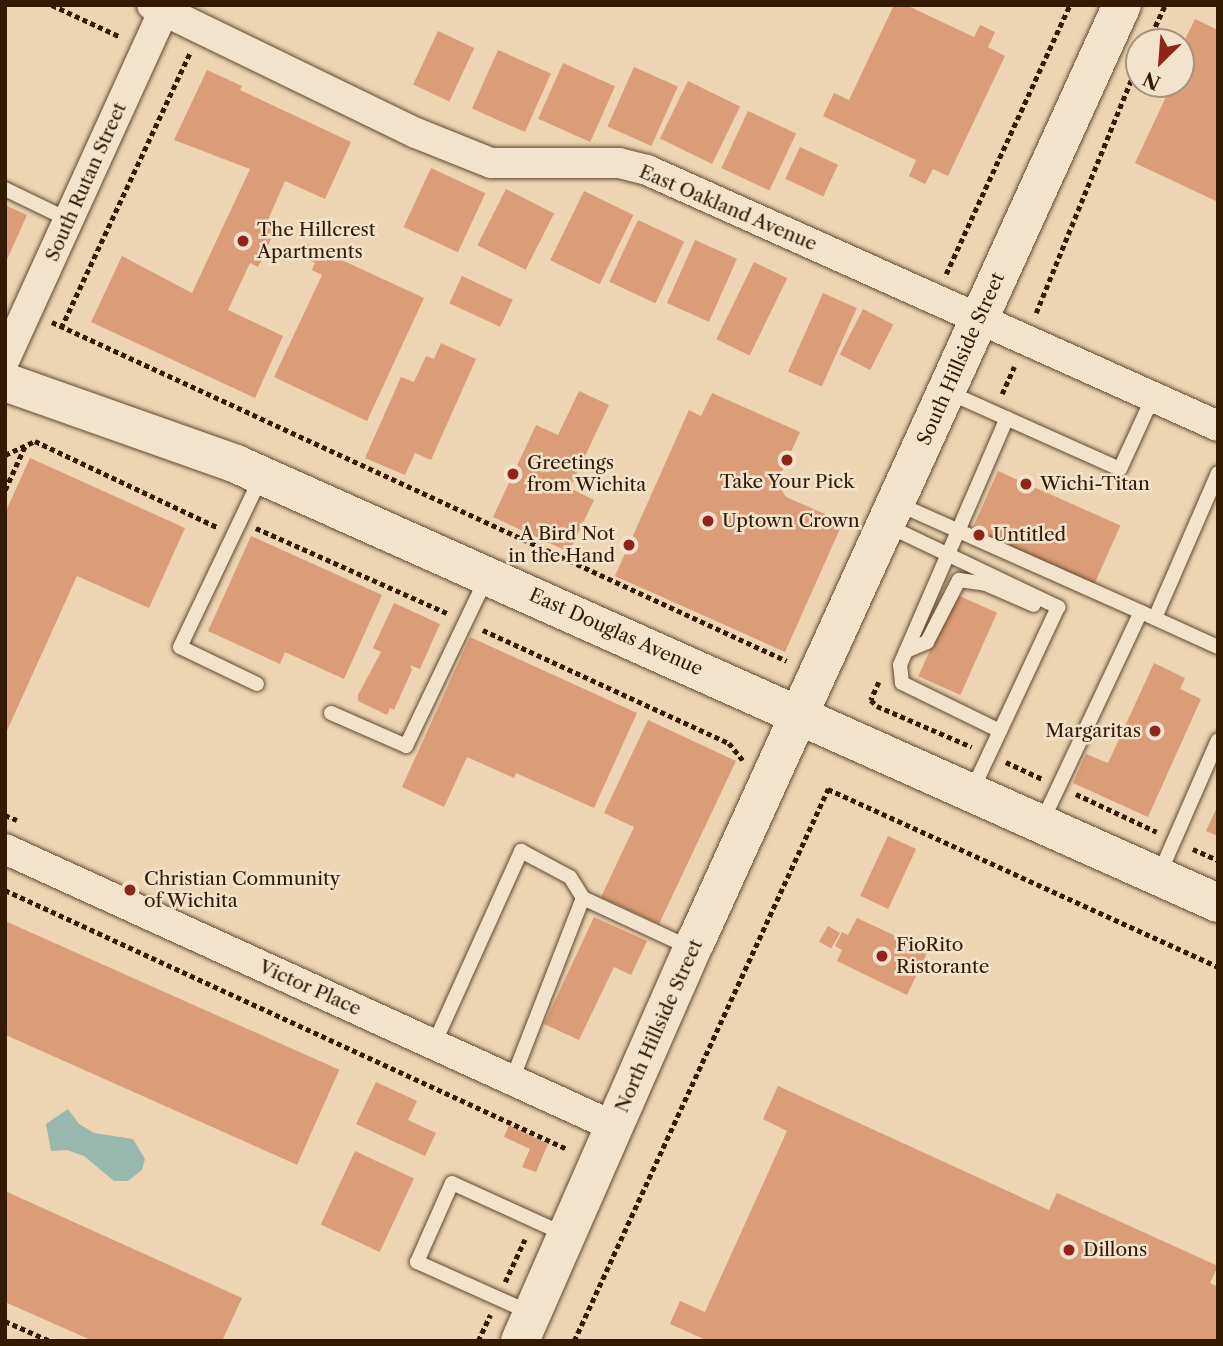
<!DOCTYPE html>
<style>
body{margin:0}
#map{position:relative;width:1223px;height:1346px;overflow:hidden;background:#edd4b2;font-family:"Libre Caslon Text",serif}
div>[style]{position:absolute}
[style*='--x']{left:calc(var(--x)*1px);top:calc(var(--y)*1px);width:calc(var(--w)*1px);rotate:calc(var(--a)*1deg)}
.water>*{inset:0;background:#99b8ad}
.building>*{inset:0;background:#da9d78;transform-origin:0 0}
.path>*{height:4.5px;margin-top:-2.25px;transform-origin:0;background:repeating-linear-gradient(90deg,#341903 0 5px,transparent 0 8.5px)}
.roads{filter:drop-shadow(0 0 2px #62482f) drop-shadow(0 0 2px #62482f)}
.service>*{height:14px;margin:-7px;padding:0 7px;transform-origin:7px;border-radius:7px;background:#f3e3cd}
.minor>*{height:30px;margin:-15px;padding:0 15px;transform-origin:15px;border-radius:15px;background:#f3e3cd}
.secondary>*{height:38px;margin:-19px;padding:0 19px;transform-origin:19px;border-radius:19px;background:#f3e3cd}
.dots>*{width:19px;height:19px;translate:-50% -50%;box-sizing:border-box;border:4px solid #f3e3cd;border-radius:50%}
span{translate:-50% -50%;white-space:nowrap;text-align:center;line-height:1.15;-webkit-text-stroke:5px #f3e3cd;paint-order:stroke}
.street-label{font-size:19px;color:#341903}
.poi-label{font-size:19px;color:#341903}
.left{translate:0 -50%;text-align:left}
.right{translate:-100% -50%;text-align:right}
.frame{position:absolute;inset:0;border:7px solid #341903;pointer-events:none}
.north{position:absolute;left:1125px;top:28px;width:70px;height:70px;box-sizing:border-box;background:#f3e3cd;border:2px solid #a7927c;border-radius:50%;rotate:205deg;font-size:19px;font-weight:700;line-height:28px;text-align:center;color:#341903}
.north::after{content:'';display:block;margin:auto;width:24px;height:32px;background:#8f2418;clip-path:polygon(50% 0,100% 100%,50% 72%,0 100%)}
</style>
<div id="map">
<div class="water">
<div style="clip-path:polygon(68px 1109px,79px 1124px,94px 1133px,133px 1139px,145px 1159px,142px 1170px,128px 1181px,114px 1181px,84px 1156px,67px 1150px,51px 1151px,46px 1124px)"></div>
</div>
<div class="building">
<div style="clip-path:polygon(894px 5px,906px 5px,974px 37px,980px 25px,995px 32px,988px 47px,1005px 56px,948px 176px,933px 169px,925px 184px,909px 176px,916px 160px,823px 116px,834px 93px,849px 100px)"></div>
<div style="clip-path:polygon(1195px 19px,1218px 30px,1218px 202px,1135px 163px,1172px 84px,1181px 84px,1181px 48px)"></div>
<div style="left:438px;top:31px;width:40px;height:59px;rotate:25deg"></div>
<div style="left:498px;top:50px;width:58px;height:64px;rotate:24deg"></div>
<div style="left:563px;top:63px;width:57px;height:61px;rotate:24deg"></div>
<div style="left:634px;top:67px;width:48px;height:65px;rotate:24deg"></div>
<div style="clip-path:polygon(207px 70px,242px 86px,240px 90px,351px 142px,325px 199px,285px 181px,267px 222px,277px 226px,258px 267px,250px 263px,228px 310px,283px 336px,255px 398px,91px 322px,122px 256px,192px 293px,250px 169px,174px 140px)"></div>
<div style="left:688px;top:81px;width:58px;height:64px;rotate:26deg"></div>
<div style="left:748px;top:111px;width:53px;height:63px;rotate:25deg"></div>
<div style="left:800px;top:147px;width:42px;height:35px;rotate:25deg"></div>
<div style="left:431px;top:168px;width:60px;height:65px;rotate:25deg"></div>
<div style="left:506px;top:189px;width:54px;height:63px;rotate:27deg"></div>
<div style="left:584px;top:191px;width:55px;height:77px;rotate:26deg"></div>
<div style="clip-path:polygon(5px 205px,27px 215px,5px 264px)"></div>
<div style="left:638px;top:220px;width:51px;height:68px;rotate:25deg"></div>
<div style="left:695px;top:240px;width:46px;height:69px;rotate:24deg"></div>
<div style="clip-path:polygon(307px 244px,424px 298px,367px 421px,274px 377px,322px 275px,312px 270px,315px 263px,301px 256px)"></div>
<div style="left:754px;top:262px;width:37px;height:86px;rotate:26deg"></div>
<div style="left:462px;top:276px;width:56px;height:30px;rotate:25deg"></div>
<div style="left:823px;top:293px;width:37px;height:86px;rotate:24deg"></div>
<div style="left:863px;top:309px;width:34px;height:51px;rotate:27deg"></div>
<div style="clip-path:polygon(441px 343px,476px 359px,431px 460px,415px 453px,405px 475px,365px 458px,401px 377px,414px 382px,426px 356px,434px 359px)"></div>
<div style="clip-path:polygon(579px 391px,609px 405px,570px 488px,594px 500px,569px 552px,493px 517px,536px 425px,558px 435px)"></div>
<div style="clip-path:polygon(712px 393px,800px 432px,777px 483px,786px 497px,843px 522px,785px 652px,615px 576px,689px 410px,701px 416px)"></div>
<div style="clip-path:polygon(30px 458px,185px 528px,149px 608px,77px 576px,5px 735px,5px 513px)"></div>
<div style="left:998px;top:471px;width:134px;height:67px;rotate:24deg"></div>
<div style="clip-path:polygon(251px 536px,382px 595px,344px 679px,285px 652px,280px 664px,208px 631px)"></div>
<div style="left:955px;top:594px;width:46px;height:90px;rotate:24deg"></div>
<div style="clip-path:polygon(394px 603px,440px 624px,420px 669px,410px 665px,412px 670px,394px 710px,390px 708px,387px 715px,358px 701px,358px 695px,381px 652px,373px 648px)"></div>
<div style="clip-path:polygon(470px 637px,637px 713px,594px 808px,516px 773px,514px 778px,467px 757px,444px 807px,402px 787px)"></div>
<div style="clip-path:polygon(1154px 663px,1185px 678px,1180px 689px,1201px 699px,1148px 817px,1073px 783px,1086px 754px,1108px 763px)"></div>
<div style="clip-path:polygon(648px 720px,736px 761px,659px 924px,601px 897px,634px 827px,604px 813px)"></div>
<div style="clip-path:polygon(1218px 805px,1218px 836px,1206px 831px)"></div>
<div style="left:888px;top:836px;width:31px;height:66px;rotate:25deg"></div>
<div style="clip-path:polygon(594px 917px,647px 941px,631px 975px,614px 967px,579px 1040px,544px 1024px)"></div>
<div style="clip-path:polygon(857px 918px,928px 951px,907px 995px,837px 961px,842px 950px,835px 946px,842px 932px,848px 935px)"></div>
<div style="left:5px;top:921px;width:366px;height:104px;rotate:24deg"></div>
<div style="left:828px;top:926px;width:14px;height:18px;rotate:30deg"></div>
<div style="clip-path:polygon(376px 1082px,417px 1101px,408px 1120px,436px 1133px,425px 1156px,356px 1124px)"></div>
<div style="clip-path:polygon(778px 1086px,1049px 1210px,1057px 1193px,1218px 1266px,1210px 1283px,1218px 1287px,1218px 1341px,708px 1341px,670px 1324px,680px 1301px,705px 1312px,787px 1131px,763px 1119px)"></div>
<div style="clip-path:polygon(509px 1125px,548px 1144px,536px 1172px,522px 1167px,530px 1149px,504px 1137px)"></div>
<div style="left:355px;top:1151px;width:65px;height:81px;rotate:25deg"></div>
<div style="clip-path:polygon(5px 1191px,242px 1298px,222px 1341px,93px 1341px,5px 1302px)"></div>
</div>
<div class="path">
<div style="--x:52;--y:5;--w:76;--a:24.9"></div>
<div style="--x:1148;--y:42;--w:41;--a:-65.3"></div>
<div style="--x:946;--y:274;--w:296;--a:-65.3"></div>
<div style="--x:1036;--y:313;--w:272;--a:-67.8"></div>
<div style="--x:52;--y:322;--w:809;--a:24.76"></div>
<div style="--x:61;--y:328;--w:304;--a:-64.9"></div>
<div style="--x:1002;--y:394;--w:30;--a:-66"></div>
<div style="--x:5;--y:455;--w:33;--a:-25"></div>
<div style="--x:35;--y:441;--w:201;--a:25.3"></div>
<div style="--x:5;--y:490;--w:48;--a:-65.6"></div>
<div style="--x:256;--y:528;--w:209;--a:24"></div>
<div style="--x:483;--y:630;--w:271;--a:24.7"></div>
<div style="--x:729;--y:743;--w:22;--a:51"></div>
<div style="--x:879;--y:682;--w:20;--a:114"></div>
<div style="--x:871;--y:700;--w:8;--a:45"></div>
<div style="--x:877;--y:706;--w:103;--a:23.3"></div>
<div style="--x:1006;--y:762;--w:40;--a:25"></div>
<div style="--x:1076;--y:794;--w:89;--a:25.1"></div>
<div style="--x:5;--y:815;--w:13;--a:23"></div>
<div style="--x:1193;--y:849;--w:27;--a:24"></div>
<div style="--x:5;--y:890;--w:619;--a:24.74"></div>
<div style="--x:505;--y:1282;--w:47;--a:-65.1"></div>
<div style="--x:5;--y:1321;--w:49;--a:24"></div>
<div style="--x:478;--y:1341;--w:29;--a:-65"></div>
<div style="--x:574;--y:1341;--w:608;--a:-65.29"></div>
<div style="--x:828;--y:789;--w:429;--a:24.5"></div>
</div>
<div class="roads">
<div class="service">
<div style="--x:5;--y:189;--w:71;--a:25.8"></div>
<div style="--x:948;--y:392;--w:188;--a:24.1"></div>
<div style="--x:1120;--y:469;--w:79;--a:-65.4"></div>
<div style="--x:896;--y:503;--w:268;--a:24"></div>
<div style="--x:886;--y:525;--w:191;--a:25.5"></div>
<div style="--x:1058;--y:607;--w:203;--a:115.1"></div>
<div style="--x:1155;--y:618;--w:158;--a:-66.5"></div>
<div style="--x:906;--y:651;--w:23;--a:-23"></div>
<div style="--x:927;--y:642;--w:70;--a:-62.7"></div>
<div style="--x:959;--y:580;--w:27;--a:8"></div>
<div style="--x:986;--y:584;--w:52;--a:23.6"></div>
<div style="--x:257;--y:684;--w:85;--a:-154.3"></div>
<div style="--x:180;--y:647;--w:188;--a:-64.5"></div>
<div style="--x:331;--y:713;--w:82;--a:23.7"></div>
<div style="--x:406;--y:746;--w:187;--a:-64.4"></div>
<div style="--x:1000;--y:731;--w:109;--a:-153.9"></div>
<div style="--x:902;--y:683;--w:18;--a:-96"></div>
<div style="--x:900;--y:665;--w:269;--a:-66.6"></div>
<div style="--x:1042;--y:822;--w:232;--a:-64.8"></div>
<div style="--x:1141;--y:612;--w:85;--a:24.4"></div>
<div style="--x:1159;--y:875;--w:147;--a:-66.4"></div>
<div style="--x:434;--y:1044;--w:212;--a:-65.7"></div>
<div style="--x:521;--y:851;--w:55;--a:28"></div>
<div style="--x:570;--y:877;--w:25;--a:58"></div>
<div style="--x:512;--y:1080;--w:195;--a:-68.7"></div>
<div style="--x:583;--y:898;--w:121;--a:24.9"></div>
<div style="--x:531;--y:1313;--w:125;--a:-155.9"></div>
<div style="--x:417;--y:1262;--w:86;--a:-66.1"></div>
<div style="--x:452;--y:1183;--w:125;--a:24.5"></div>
</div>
<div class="minor">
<div style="--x:152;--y:5;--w:293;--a:25.9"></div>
<div style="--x:416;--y:133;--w:81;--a:21.8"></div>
<div style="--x:491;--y:163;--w:128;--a:0"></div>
<div style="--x:619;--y:163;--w:29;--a:14"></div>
<div style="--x:647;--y:170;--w:626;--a:24.15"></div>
<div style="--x:5;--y:359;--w:389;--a:-65.5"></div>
<div style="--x:5;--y:849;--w:670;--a:24.5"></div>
</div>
<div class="secondary">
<div style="--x:5;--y:382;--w:245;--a:19.5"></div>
<div style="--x:236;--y:464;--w:1076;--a:24.09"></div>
<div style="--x:520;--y:1341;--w:437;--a:-66.3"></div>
<div style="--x:696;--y:941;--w:1028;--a:-65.53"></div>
</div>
</div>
<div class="dots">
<div style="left:243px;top:241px;background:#8f2418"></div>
<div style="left:787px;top:460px;background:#8f2418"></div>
<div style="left:513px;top:474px;background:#8f2418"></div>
<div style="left:1026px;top:484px;background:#8f2418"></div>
<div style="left:708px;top:521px;background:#8f2418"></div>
<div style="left:979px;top:535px;background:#8f2418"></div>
<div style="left:629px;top:545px;background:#8f2418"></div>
<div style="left:1155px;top:731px;background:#8f2418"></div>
<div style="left:130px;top:890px;background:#8f2418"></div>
<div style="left:882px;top:956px;background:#8f2418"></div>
<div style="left:1069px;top:1250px;background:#8f2418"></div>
</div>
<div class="street-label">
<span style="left:86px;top:182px;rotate:-66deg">South Rutan Street</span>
<span style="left:728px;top:208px;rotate:23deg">East Oakland Avenue</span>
<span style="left:961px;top:359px;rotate:-66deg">South Hillside Street</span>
<span style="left:616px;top:632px;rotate:24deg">East Douglas Avenue</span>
<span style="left:310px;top:988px;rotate:24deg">Victor Place</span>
<span style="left:659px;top:1026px;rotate:-66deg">North Hillside Street</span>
</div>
<div class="poi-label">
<span class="left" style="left:257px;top:241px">The Hillcrest<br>Apartments</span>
<span class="left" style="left:527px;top:474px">Greetings<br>from Wichita</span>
<span style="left:787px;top:482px">Take Your Pick</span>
<span class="left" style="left:1040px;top:484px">Wichi-Titan</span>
<span class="left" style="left:722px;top:521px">Uptown Crown</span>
<span class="right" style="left:615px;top:545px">A Bird Not<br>in the Hand</span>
<span class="left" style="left:993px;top:535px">Untitled</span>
<span class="right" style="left:1141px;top:731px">Margaritas</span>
<span class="left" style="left:144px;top:890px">Christian Community<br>of Wichita</span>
<span class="left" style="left:896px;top:956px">FioRito<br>Ristorante</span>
<span class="left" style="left:1083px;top:1250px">Dillons</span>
</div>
<div class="frame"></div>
<div class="north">N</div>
</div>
